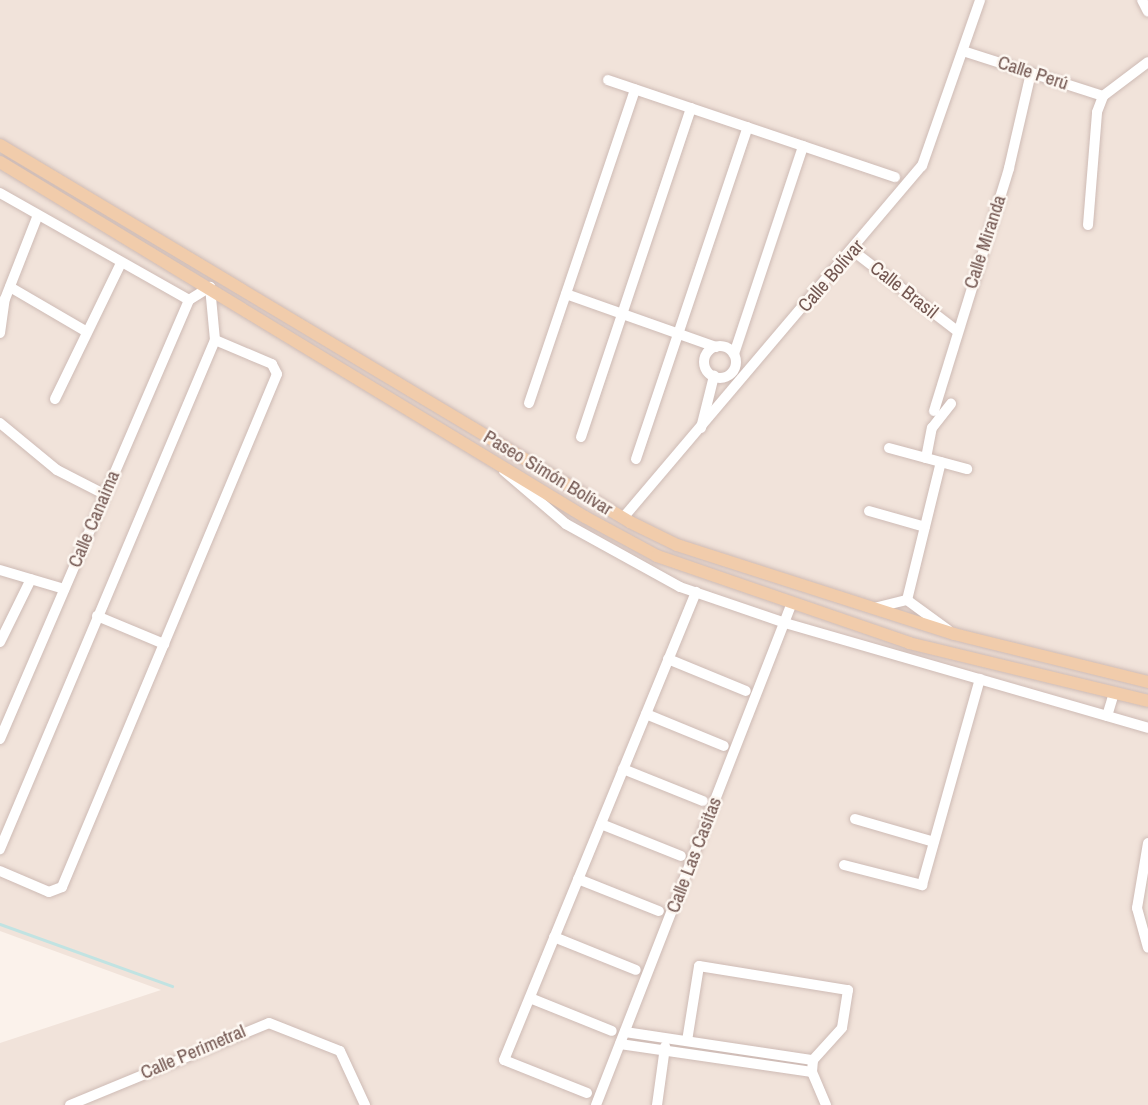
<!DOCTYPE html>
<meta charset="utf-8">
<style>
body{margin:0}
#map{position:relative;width:1148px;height:1105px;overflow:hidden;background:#fbf2eb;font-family:"Archivo Narrow",sans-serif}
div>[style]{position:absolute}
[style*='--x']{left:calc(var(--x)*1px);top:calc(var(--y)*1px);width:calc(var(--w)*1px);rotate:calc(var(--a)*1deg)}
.residential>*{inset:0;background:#f1e3da}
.stream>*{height:2.5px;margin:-1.25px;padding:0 1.25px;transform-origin:1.25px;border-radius:1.25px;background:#c1e3e2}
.roads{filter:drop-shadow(0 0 2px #cebbb5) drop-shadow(0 0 2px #cebbb5)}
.minor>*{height:10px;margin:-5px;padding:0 5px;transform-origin:5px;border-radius:5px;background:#fff}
.minor>.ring{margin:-5px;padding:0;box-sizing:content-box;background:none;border:10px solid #fff;border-radius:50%}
.major>*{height:12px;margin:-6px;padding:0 6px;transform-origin:6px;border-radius:6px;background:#f1ccab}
span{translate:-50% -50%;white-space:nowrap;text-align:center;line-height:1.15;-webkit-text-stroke:5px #fdf7f1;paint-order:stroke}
.street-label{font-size:19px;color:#735751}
</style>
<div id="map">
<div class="residential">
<div style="clip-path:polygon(0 0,1148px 0,1148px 1105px,0 1105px,0 1043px,161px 990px,0 931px)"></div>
</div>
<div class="stream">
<div style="--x:0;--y:924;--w:183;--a:19.8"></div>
</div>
<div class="roads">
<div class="minor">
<div style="--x:1142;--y:0;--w:13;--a:63"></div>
<div style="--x:963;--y:51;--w:147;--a:17.8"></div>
<div style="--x:608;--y:80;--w:303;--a:18.7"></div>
<div style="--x:0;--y:193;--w:217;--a:29.5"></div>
<div style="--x:1088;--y:225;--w:113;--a:-85.4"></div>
<div style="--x:1097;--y:112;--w:17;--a:-69"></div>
<div style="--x:1103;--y:96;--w:56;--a:-37.1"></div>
<div style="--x:852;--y:250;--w:131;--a:37.6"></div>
<div style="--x:10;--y:287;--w:89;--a:30.3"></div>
<div style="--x:566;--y:294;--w:159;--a:19.5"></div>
<div style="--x:0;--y:333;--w:34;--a:-82"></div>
<div style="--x:5;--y:299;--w:90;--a:-68.6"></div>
<div class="ring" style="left:704px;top:346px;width:22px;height:22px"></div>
<div style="--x:734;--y:354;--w:219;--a:-71.6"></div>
<div style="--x:55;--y:399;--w:151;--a:-64.1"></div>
<div style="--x:529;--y:403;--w:331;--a:-71.3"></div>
<div style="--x:934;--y:411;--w:254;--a:-72.8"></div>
<div style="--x:1009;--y:168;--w:98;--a:-77"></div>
<div style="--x:0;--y:423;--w:74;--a:39.5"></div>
<div style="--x:57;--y:470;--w:53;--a:27.1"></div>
<div style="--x:701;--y:428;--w:54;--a:-76"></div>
<div style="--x:581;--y:437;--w:347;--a:-71.5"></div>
<div style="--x:889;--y:448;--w:81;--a:15.1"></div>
<div style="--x:926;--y:458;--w:31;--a:-79"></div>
<div style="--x:932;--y:428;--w:31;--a:-52"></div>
<div style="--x:636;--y:459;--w:350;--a:-71.4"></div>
<div style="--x:504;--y:471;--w:82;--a:40.5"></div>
<div style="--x:566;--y:524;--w:130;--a:28.9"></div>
<div style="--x:680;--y:587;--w:111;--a:18.9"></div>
<div style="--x:785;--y:623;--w:378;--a:16.1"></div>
<div style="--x:869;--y:511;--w:58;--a:15.9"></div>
<div style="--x:623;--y:518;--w:462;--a:-49.7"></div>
<div style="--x:922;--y:166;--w:176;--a:-70.7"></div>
<div style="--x:0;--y:570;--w:67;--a:16.5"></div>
<div style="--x:907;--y:600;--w:142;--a:-76.2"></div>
<div style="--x:907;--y:600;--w:51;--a:36.2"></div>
<div style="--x:874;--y:608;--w:34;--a:-14"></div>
<div style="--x:97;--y:616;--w:73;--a:22.7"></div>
<div style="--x:0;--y:642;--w:70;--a:-63.8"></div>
<div style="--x:668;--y:659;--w:84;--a:22.3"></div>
<div style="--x:646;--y:714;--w:84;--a:22.3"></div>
<div style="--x:1107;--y:716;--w:24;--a:-73"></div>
<div style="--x:0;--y:739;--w:478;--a:-66.7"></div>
<div style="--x:189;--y:300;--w:25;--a:-32"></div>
<div style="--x:210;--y:287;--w:53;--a:84.6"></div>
<div style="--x:215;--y:340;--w:553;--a:112.9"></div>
<div style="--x:623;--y:769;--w:86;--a:21.8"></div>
<div style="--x:855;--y:819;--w:82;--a:16.2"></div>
<div style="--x:601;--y:824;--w:86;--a:21.8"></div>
<div style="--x:1148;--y:843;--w:66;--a:99.6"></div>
<div style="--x:1137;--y:908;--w:41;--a:74.6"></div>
<div style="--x:844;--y:865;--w:81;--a:14.4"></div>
<div style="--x:922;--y:885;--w:214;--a:-74.3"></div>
<div style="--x:0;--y:871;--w:53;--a:23.2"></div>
<div style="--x:49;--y:892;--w:14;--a:-21"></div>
<div style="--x:62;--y:887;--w:556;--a:-67.26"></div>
<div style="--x:277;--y:374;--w:11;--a:-117"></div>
<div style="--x:272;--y:364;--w:62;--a:-157.2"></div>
<div style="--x:578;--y:879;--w:87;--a:21.6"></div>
<div style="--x:554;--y:937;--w:88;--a:21.9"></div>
<div style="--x:530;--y:998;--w:88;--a:21.9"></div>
<div style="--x:625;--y:1032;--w:190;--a:8.5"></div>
<div style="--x:687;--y:1041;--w:76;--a:-80.9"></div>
<div style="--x:699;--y:966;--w:151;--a:9.2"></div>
<div style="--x:848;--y:990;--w:38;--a:99"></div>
<div style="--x:842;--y:1028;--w:43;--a:132.2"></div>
<div style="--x:813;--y:1060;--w:12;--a:95"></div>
<div style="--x:812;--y:1072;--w:36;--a:67"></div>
<div style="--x:620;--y:1044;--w:194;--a:8.3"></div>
<div style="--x:587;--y:1093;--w:89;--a:-158.3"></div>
<div style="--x:504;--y:1060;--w:506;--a:-67.69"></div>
<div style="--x:70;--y:1105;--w:215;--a:-22.4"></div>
<div style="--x:269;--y:1023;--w:76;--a:21.5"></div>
<div style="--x:340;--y:1051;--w:60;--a:65.2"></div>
<div style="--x:596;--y:1105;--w:537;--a:-68.69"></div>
<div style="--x:657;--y:1105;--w:59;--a:-82.1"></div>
</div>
<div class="major">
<div style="--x:0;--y:145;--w:734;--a:30.9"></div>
<div style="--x:630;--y:522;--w:52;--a:26.1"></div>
<div style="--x:677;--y:545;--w:291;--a:17.8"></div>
<div style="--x:954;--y:634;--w:200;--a:13.9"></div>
<div style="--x:0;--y:162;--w:684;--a:31.25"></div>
<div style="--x:585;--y:517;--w:82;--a:28.4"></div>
<div style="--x:657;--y:556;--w:267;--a:19"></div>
<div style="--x:909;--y:643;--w:246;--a:13.6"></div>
</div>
</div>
<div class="street-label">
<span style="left:1033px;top:73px;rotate:18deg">Calle Perú</span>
<span style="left:985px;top:242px;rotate:-72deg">Calle Miranda</span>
<span style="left:831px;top:276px;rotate:-49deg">Calle Bolívar</span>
<span style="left:904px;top:290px;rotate:38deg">Calle Brasil</span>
<span style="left:548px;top:473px;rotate:31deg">Paseo Simón Bolívar</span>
<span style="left:94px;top:519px;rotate:-67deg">Calle Canaima</span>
<span style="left:694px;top:855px;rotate:-69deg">Calle Las Casitas</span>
<span style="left:193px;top:1052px;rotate:-23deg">Calle Perimetral</span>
</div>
</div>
